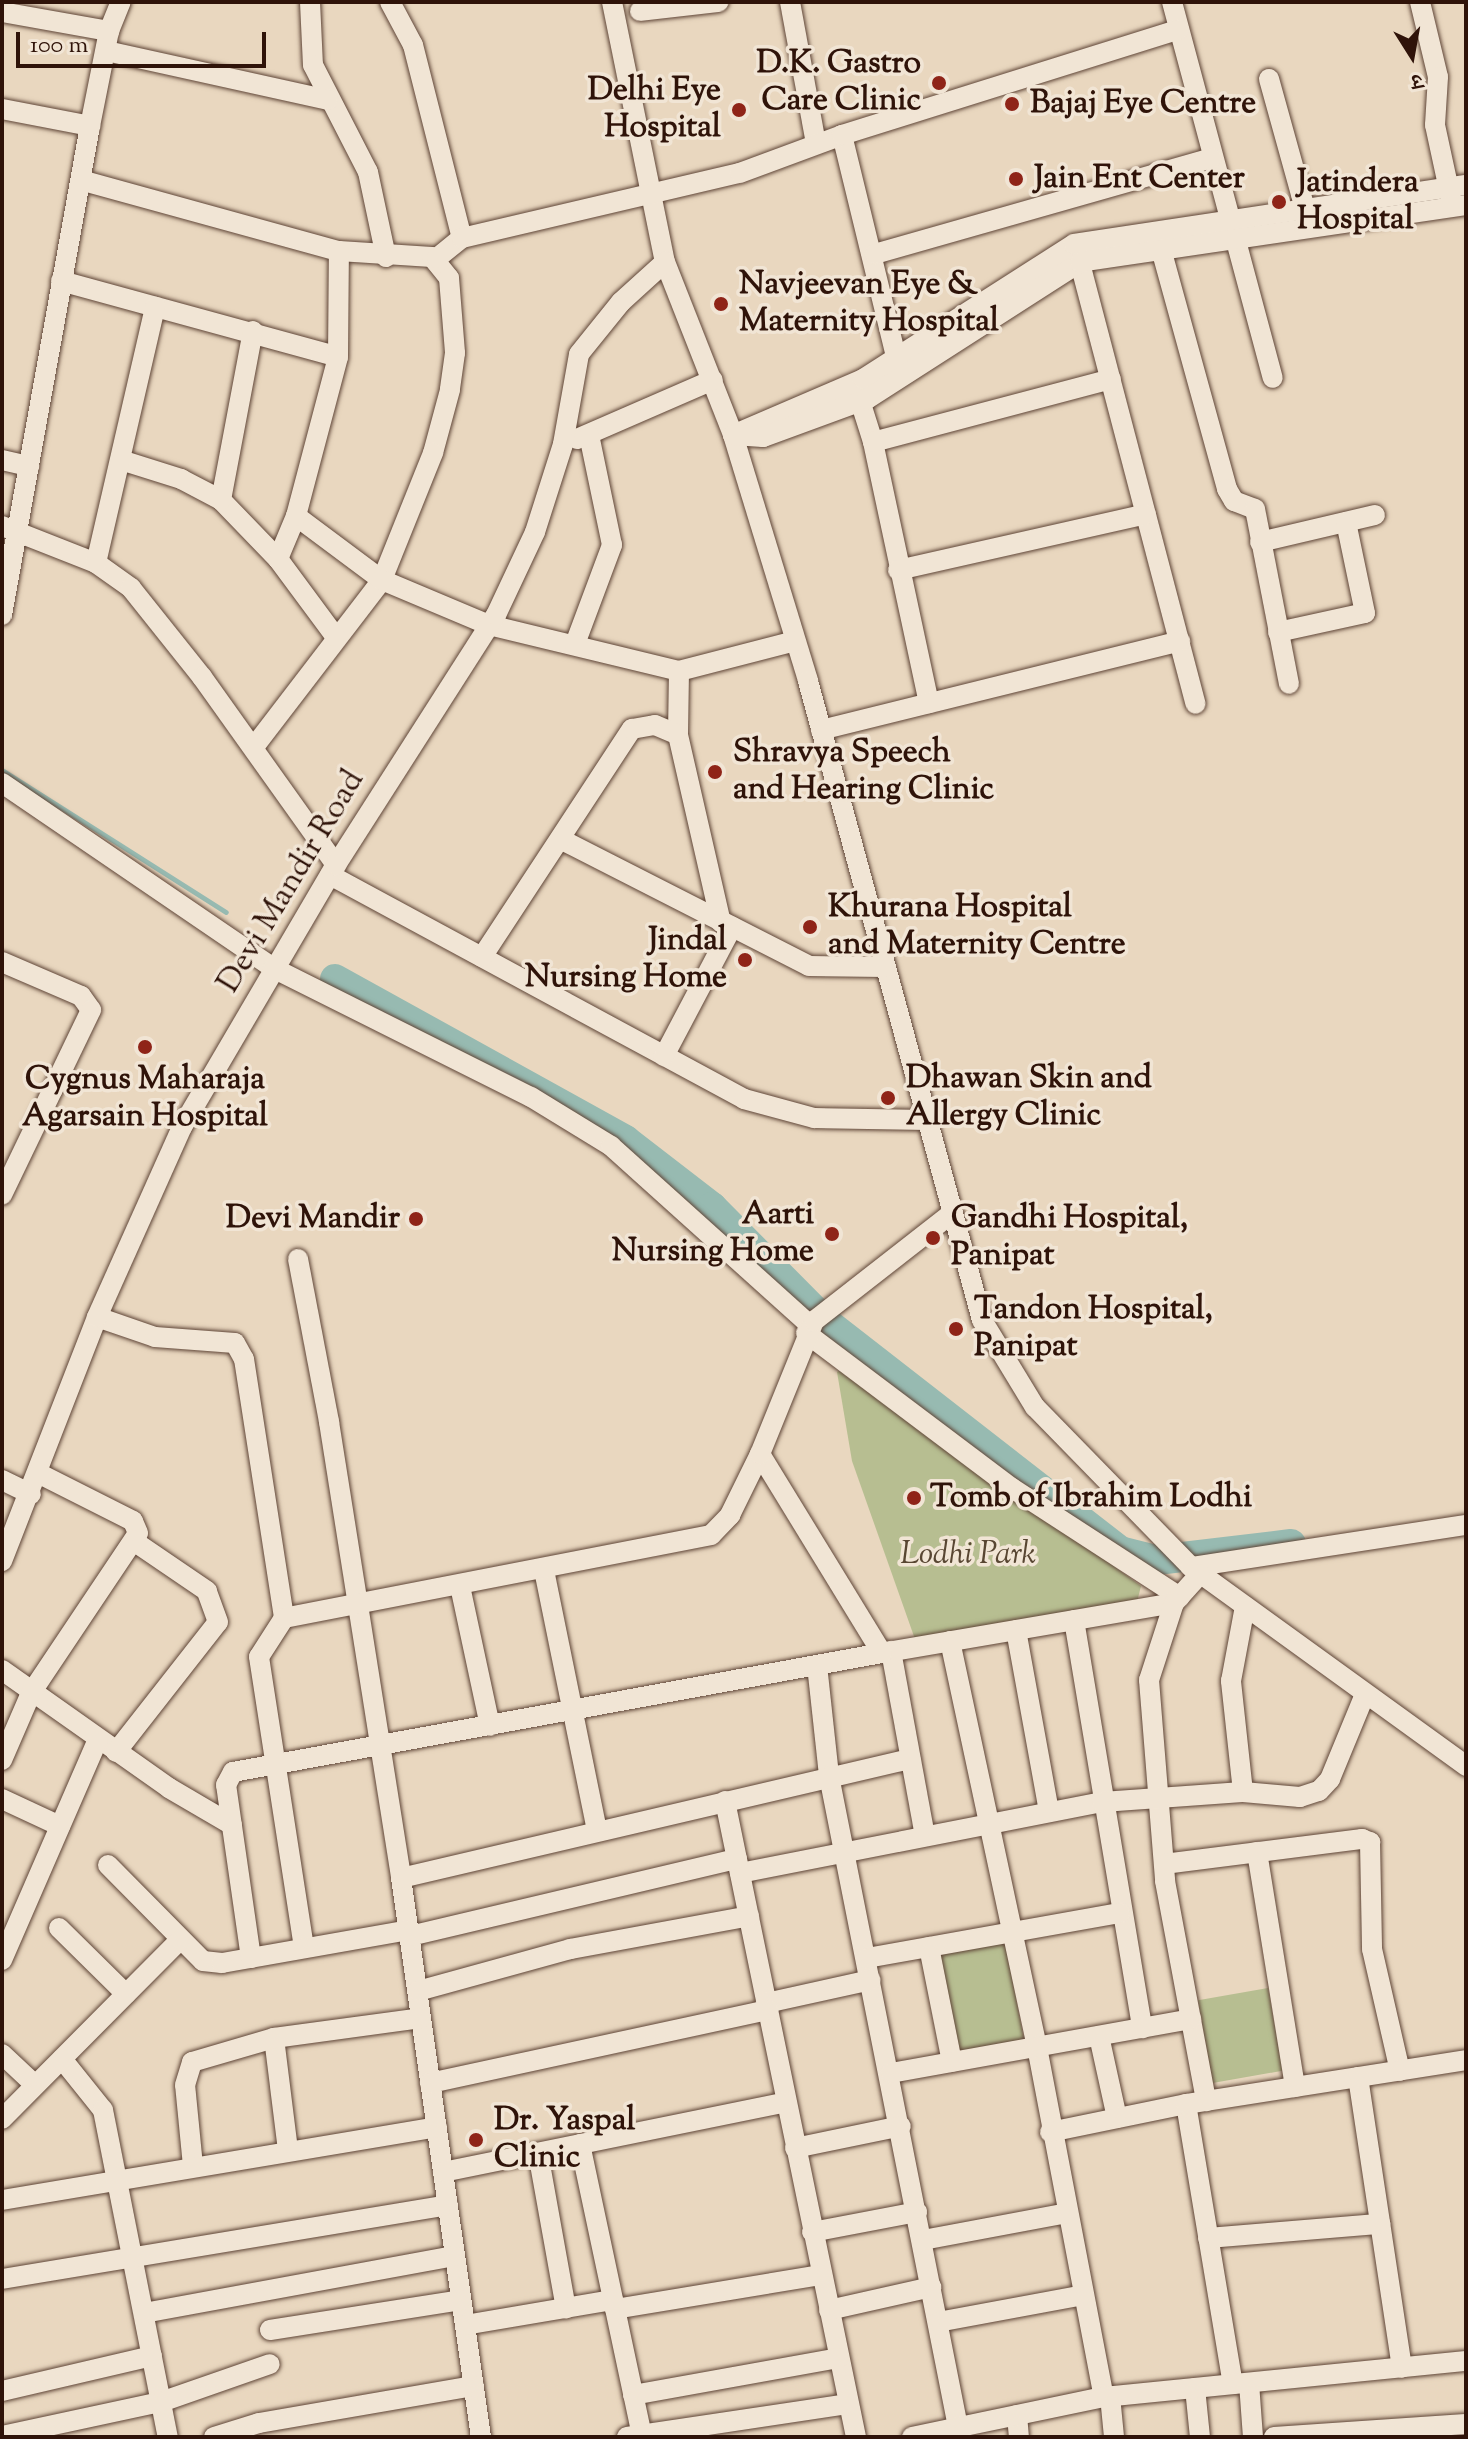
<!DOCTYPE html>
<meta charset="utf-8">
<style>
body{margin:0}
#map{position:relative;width:1468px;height:2439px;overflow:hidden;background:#e9d7bf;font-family:"Sorts Mill Goudy","Noto Serif Devanagari",serif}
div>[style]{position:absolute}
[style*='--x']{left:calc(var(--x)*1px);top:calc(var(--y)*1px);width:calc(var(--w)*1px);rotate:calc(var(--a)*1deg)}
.green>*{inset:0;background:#b7be91;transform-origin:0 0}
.stream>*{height:5px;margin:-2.5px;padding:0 2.5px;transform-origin:2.5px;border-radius:2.5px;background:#97bab1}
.river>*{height:30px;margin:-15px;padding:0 15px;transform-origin:15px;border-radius:15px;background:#97bab1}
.roads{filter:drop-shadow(0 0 2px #5e4436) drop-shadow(0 0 2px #5e4436)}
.minor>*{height:20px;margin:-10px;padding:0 10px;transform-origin:10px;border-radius:10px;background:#f1e5d5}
.dots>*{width:22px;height:22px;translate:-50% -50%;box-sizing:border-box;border:4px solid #f1e5d5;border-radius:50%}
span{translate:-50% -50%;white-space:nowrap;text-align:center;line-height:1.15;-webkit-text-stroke:7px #f1e5d5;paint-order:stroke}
.poi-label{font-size:32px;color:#2f1309;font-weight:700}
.right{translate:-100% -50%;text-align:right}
.left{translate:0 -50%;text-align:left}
.street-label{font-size:32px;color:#2f1309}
.park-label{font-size:32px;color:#584632;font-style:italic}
.frame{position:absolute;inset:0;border:4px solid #2f1309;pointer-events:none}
.north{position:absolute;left:1372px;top:16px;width:80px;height:80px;-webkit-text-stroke:6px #f1e5d5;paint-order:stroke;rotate:169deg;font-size:22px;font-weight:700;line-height:32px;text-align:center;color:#2f1309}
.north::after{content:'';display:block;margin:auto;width:28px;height:36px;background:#2f1309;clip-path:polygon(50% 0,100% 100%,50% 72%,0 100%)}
.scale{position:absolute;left:16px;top:32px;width:250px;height:36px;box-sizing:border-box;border:4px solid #2f1309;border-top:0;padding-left:10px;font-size:24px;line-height:28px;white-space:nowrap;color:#2f1309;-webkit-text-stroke:6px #f1e5d5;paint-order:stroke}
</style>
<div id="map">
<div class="green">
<div style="clip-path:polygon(842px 1369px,1141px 1586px,1136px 1606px,916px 1642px,852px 1461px,837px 1372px)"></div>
<div style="left:1005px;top:1942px;width:101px;height:67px;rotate:79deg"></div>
<div style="left:1268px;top:1988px;width:84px;height:71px;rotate:80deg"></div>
</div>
<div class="stream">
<div style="--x:2;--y:770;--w:265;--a:32.4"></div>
</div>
<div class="river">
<div style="--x:335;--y:979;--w:332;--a:29"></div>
<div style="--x:625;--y:1140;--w:110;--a:37.6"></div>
<div style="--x:712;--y:1207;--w:162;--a:45.3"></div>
<div style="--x:826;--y:1322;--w:373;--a:37.9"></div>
<div style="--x:1120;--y:1551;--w:38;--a:14"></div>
<div style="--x:1157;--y:1560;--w:135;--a:-6.8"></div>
</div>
<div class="roads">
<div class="minor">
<div style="--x:310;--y:2;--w:63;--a:87.3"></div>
<div style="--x:313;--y:65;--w:120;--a:62.8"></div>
<div style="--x:368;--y:172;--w:87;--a:78"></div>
<div style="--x:390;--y:2;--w:49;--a:61.9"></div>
<div style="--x:413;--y:45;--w:199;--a:75.8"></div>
<div style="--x:612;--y:2;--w:265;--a:78.5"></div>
<div style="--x:665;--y:262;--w:186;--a:68.5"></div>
<div style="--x:733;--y:435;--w:257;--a:73"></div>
<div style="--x:808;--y:681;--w:662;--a:74.77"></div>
<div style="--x:982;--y:1320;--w:102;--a:58.7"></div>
<div style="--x:1035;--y:1407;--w:222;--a:45.7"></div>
<div style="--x:1190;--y:1566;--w:341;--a:35.9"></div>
<div style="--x:790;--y:2;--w:144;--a:79.6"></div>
<div style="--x:1172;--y:2;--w:389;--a:75"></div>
<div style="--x:1420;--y:2;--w:77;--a:76.5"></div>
<div style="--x:1438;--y:77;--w:48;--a:93.6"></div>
<div style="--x:1435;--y:125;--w:76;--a:77.8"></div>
<div style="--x:640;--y:11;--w:79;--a:-6.6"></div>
<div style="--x:2;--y:12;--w:109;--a:10.1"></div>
<div style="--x:106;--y:51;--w:227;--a:12.4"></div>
<div style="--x:1269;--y:79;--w:135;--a:74.5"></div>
<div style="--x:2;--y:109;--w:90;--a:10.9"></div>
<div style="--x:842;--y:135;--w:241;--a:76.3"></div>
<div style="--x:84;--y:181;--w:264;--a:15.4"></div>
<div style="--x:339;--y:251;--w:93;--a:3.7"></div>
<div style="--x:432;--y:257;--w:27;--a:51"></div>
<div style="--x:449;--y:278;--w:75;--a:85.4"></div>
<div style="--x:455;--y:353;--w:37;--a:98"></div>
<div style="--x:450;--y:390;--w:65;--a:105.1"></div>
<div style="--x:433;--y:453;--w:137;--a:111.9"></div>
<div style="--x:382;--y:580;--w:210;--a:127.5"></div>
<div style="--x:1161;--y:249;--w:249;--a:74.6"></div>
<div style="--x:1227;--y:489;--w:14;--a:60"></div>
<div style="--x:1234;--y:501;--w:22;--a:21"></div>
<div style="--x:1255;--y:509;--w:178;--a:79"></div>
<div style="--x:1077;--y:252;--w:467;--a:75.3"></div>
<div style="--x:875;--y:254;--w:350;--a:-15.9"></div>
<div style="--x:437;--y:258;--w:32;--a:-39"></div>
<div style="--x:462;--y:238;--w:285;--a:-13.2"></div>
<div style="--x:740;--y:173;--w:109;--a:-20.4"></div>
<div style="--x:842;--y:135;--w:352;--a:-17.4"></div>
<div style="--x:61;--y:281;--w:287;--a:15.3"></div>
<div style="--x:856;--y:388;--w:57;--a:72.5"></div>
<div style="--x:873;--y:442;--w:267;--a:77.9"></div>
<div style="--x:733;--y:435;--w:142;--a:-23.3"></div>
<div style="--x:863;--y:379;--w:250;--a:-32.6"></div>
<div style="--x:1074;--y:244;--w:396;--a:-8.6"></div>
<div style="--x:733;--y:435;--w:30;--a:4"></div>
<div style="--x:763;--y:437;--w:111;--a:-20.1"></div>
<div style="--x:867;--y:399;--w:253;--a:-32.7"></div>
<div style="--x:1080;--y:262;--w:390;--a:-8.4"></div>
<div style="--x:577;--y:439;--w:148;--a:-23.5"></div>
<div style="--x:873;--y:442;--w:246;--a:-14.8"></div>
<div style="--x:2;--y:460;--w:28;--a:13"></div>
<div style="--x:124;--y:461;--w:60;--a:17.5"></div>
<div style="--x:181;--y:479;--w:45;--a:27.7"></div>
<div style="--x:221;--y:500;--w:82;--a:46"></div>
<div style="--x:278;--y:559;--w:96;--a:53.5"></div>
<div style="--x:221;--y:500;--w:172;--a:-79.3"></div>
<div style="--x:296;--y:516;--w:107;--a:36.7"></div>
<div style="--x:382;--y:580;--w:116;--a:22.8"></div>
<div style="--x:489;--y:625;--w:195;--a:13.6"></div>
<div style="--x:679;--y:671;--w:120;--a:-14.5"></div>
<div style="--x:2;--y:526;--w:101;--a:21.5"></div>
<div style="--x:96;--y:563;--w:43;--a:35.5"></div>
<div style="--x:131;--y:588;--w:114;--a:51.4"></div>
<div style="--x:202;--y:677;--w:231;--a:54.5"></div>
<div style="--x:1260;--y:542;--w:118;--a:-13.2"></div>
<div style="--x:278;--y:559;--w:47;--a:-67.3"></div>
<div style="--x:296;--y:516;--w:164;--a:-75.2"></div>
<div style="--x:338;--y:357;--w:106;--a:-89.5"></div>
<div style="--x:96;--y:563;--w:263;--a:-77"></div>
<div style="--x:898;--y:570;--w:254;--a:-12.7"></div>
<div style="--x:2;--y:615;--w:497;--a:-79.8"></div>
<div style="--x:90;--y:126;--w:97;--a:-78.7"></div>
<div style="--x:109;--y:31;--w:31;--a:-68"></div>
<div style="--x:1278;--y:632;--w:89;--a:-12.3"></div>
<div style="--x:1365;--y:613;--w:93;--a:-101.8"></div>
<div style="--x:575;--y:644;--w:106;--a:-69.5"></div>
<div style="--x:612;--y:545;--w:112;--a:-101.8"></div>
<div style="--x:679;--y:671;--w:64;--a:90.9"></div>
<div style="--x:678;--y:735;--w:192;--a:77.1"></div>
<div style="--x:821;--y:730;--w:370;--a:-13.9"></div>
<div style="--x:2;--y:783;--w:328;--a:34.3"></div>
<div style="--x:273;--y:968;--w:288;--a:26.6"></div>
<div style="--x:531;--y:1097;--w:94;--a:31.5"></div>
<div style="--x:611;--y:1146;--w:269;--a:42"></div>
<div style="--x:562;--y:840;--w:277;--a:27"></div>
<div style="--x:809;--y:966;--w:76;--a:0.8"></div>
<div style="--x:330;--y:875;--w:471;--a:28.4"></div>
<div style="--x:744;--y:1099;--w:73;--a:15.2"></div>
<div style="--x:814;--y:1118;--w:113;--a:1"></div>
<div style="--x:482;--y:957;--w:273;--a:-56.7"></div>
<div style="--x:632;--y:729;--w:23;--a:-10"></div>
<div style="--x:655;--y:725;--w:25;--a:23"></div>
<div style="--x:2;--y:962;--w:86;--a:23.3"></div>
<div style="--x:81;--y:996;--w:17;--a:54"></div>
<div style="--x:91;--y:1010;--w:205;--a:115.7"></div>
<div style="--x:664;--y:1056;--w:146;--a:-62.2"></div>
<div style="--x:298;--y:1259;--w:166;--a:79.2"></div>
<div style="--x:329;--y:1422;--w:462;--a:81"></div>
<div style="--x:401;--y:1878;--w:565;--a:81.86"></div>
<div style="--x:97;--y:1317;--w:61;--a:19"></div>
<div style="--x:155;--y:1337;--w:80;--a:4.3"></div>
<div style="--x:235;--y:1343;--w:18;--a:61"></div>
<div style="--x:244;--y:1359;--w:262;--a:81.2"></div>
<div style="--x:284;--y:1618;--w:46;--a:122.7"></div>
<div style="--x:259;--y:1657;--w:293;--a:81.2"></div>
<div style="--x:806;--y:1333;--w:258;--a:37"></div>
<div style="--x:1012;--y:1488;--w:200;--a:33"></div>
<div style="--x:760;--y:1454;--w:233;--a:58.5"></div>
<div style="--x:882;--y:1653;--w:296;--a:-9.7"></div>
<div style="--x:2;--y:1480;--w:32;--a:26"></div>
<div style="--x:2;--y:1561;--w:262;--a:-68.7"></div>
<div style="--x:97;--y:1317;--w:208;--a:-65.9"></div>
<div style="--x:182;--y:1127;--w:304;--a:-59.6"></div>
<div style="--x:336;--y:865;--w:297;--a:-57.4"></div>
<div style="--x:496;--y:615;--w:92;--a:-64.8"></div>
<div style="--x:535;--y:532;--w:92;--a:-72.3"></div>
<div style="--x:563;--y:444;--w:91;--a:-79.9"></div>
<div style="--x:579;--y:354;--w:67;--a:-51.1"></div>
<div style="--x:621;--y:302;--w:59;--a:-42.3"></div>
<div style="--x:1191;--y:1567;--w:278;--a:-8.7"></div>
<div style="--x:544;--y:1570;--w:266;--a:78.5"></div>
<div style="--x:1200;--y:1574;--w:39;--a:132"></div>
<div style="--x:1174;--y:1603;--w:81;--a:108"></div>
<div style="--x:1149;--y:1680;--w:202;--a:85.4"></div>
<div style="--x:1165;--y:1881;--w:224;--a:79.4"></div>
<div style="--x:460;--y:1586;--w:143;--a:77.9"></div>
<div style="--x:284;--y:1618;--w:435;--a:-11"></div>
<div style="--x:711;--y:1535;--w:28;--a:-46"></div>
<div style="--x:730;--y:1515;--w:68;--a:-63.8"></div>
<div style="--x:760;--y:1454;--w:144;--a:-67.9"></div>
<div style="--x:814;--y:1321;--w:175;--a:-38"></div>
<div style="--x:1074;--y:1620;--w:414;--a:80.5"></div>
<div style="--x:1016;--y:1630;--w:185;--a:79.7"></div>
<div style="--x:950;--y:1641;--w:415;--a:77.9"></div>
<div style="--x:1037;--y:2047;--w:356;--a:79.2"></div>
<div style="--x:891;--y:1651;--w:188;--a:79.6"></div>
<div style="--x:817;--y:1665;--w:112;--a:83.8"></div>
<div style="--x:829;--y:1776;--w:664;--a:78.79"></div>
<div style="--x:2;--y:1670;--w:204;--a:35.2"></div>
<div style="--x:169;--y:1788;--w:73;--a:30.4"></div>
<div style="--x:116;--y:1752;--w:165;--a:-51.9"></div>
<div style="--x:218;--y:1622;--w:33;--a:-110"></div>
<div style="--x:207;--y:1591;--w:87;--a:-145.8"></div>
<div style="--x:2;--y:1760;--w:73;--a:-66.6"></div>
<div style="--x:31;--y:1693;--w:192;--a:-56.2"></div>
<div style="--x:138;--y:1533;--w:13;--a:-113"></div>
<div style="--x:133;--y:1521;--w:106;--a:-153.2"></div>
<div style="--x:1243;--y:1792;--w:57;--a:5"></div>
<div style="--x:1300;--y:1797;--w:20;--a:-18"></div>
<div style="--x:1319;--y:1791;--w:16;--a:-47"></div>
<div style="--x:1330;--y:1779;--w:92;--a:-67.6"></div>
<div style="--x:2;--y:1799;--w:64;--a:25"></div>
<div style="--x:725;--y:1801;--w:649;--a:78.36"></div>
<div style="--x:1257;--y:1852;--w:238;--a:80.8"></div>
<div style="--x:1164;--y:1864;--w:200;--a:-7.2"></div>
<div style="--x:1362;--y:1839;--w:9;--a:21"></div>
<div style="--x:1370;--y:1842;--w:107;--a:88.9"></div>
<div style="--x:1372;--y:1949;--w:125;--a:77.1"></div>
<div style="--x:108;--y:1865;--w:135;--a:45.3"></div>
<div style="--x:203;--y:1961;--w:19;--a:6"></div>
<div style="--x:222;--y:1963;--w:190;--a:-10"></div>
<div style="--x:740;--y:1873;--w:369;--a:-11.1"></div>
<div style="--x:1102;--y:1802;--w:141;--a:-4.1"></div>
<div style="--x:1243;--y:1792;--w:112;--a:-96.2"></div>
<div style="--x:1231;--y:1681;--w:76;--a:-79.4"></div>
<div style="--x:401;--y:1878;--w:523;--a:-13.16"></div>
<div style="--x:59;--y:1928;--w:94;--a:44.6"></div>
<div style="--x:410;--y:1936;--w:336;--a:-13.3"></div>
<div style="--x:929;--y:1947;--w:117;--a:78.7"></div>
<div style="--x:251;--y:1958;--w:175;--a:-98.2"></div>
<div style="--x:226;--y:1785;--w:15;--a:-62"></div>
<div style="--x:233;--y:1772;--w:660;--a:-10.39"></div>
<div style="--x:867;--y:1958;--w:257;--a:-10.1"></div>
<div style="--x:2;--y:1960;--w:241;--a:-66.5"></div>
<div style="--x:418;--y:1991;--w:158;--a:-15.4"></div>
<div style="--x:570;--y:1949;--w:182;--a:-10.4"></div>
<div style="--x:766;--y:2003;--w:107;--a:-12.4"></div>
<div style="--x:1099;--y:2036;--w:84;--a:77.6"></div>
<div style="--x:274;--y:2038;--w:114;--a:82.9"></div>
<div style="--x:2;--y:2054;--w:45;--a:43.2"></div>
<div style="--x:62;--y:2059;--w:65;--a:51.2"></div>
<div style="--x:103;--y:2110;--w:333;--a:78.8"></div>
<div style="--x:891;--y:2073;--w:305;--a:-10.2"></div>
<div style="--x:1358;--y:2077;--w:294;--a:81.4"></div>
<div style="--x:430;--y:2083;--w:346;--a:-12.2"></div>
<div style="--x:1186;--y:2104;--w:284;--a:80.5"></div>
<div style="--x:2;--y:2119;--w:252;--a:-45.2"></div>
<div style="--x:1050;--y:2132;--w:139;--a:-11.6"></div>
<div style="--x:1186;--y:2104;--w:283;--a:-8.9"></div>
<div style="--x:580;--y:2144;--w:298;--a:78"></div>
<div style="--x:795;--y:2148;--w:108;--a:-11.7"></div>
<div style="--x:538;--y:2153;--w:158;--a:79.8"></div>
<div style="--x:193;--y:2166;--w:81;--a:-95.6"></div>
<div style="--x:185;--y:2085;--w:24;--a:-73"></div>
<div style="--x:192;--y:2062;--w:85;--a:-16.3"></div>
<div style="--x:274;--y:2038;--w:148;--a:-7.7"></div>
<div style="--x:443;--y:2172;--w:350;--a:-11.5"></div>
<div style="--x:2;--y:2200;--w:441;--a:-9.5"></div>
<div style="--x:812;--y:2232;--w:107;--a:-10.8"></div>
<div style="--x:1208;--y:2238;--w:173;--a:-4.7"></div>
<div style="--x:923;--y:2240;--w:147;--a:-10.6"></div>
<div style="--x:2;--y:2279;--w:452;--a:-9.4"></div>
<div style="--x:615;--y:2309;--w:209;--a:-9.4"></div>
<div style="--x:829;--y:2310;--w:105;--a:-12.7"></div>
<div style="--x:144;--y:2313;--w:316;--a:-10.4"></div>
<div style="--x:938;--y:2322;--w:147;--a:-10.5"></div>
<div style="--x:465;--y:2325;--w:150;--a:-9.6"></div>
<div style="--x:270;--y:2330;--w:193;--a:-8.9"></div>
<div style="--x:1249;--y:2383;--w:54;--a:85.8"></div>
<div style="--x:1195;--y:2388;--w:49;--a:84.2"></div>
<div style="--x:2;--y:2391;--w:154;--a:-13.1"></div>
<div style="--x:633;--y:2395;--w:209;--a:-10.2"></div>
<div style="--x:1110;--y:2396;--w:41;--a:84.4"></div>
<div style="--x:1017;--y:2415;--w:22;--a:85"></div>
<div style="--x:2;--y:2436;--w:163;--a:-12.1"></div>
<div style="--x:161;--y:2402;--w:115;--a:-19.2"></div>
<div style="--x:214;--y:2437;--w:47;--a:-17.3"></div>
<div style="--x:259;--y:2423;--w:218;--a:-9.8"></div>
<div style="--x:627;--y:2437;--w:224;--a:-8.5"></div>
<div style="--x:912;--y:2437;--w:196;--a:-11.8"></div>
<div style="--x:1104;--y:2397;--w:364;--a:-5.7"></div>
<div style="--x:1274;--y:2437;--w:192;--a:-3.9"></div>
</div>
</div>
<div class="dots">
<div style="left:939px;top:83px;background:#8f2418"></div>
<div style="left:1012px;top:104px;background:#8f2418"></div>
<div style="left:739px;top:110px;background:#8f2418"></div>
<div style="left:1016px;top:179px;background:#8f2418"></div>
<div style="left:1279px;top:202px;background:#8f2418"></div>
<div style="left:721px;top:304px;background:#8f2418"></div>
<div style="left:715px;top:772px;background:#8f2418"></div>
<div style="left:810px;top:927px;background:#8f2418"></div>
<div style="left:745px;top:960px;background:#8f2418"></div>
<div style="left:145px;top:1047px;background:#8f2418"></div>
<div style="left:888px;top:1098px;background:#8f2418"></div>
<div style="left:416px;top:1219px;background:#8f2418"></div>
<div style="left:832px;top:1234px;background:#8f2418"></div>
<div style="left:933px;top:1238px;background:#8f2418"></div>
<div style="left:956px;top:1329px;background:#8f2418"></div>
<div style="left:914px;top:1498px;background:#8f2418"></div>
<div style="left:476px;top:2140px;background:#8f2418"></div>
</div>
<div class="poi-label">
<span class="right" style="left:921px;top:83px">D.K. Gastro<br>Care Clinic</span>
<span class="right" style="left:721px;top:110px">Delhi Eye<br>Hospital</span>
<span class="left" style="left:1030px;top:104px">Bajaj Eye Centre</span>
<span class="left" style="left:1034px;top:179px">Jain Ent Center</span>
<span class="left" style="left:1297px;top:202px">Jatindera<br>Hospital</span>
<span class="left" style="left:739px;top:304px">Navjeevan Eye &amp;<br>Maternity Hospital</span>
<span class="left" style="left:733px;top:772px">Shravya Speech<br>and Hearing Clinic</span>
<span class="left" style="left:828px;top:927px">Khurana Hospital<br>and Maternity Centre</span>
<span class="right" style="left:727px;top:960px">Jindal<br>Nursing Home</span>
<span class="left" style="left:906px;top:1098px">Dhawan Skin and<br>Allergy Clinic</span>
<span style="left:145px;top:1099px">Cygnus Maharaja<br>Agarsain Hospital</span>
<span class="right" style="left:814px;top:1234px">Aarti<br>Nursing Home</span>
<span class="right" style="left:400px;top:1219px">Devi Mandir</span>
<span class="left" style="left:951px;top:1238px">Gandhi Hospital,<br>Panipat</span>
<span class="left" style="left:974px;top:1329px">Tandon Hospital,<br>Panipat</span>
<span class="left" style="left:930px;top:1498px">Tomb of Ibrahim Lodhi</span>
<span class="left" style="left:494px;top:2140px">Dr. Yaspal<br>Clinic</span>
</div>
<div class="street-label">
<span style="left:292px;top:882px;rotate:-59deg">Devi Mandir Road</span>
</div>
<div class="park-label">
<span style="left:968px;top:1555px">Lodhi Park</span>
</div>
<div class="frame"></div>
<div class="north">उ</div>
<div class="scale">100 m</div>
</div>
